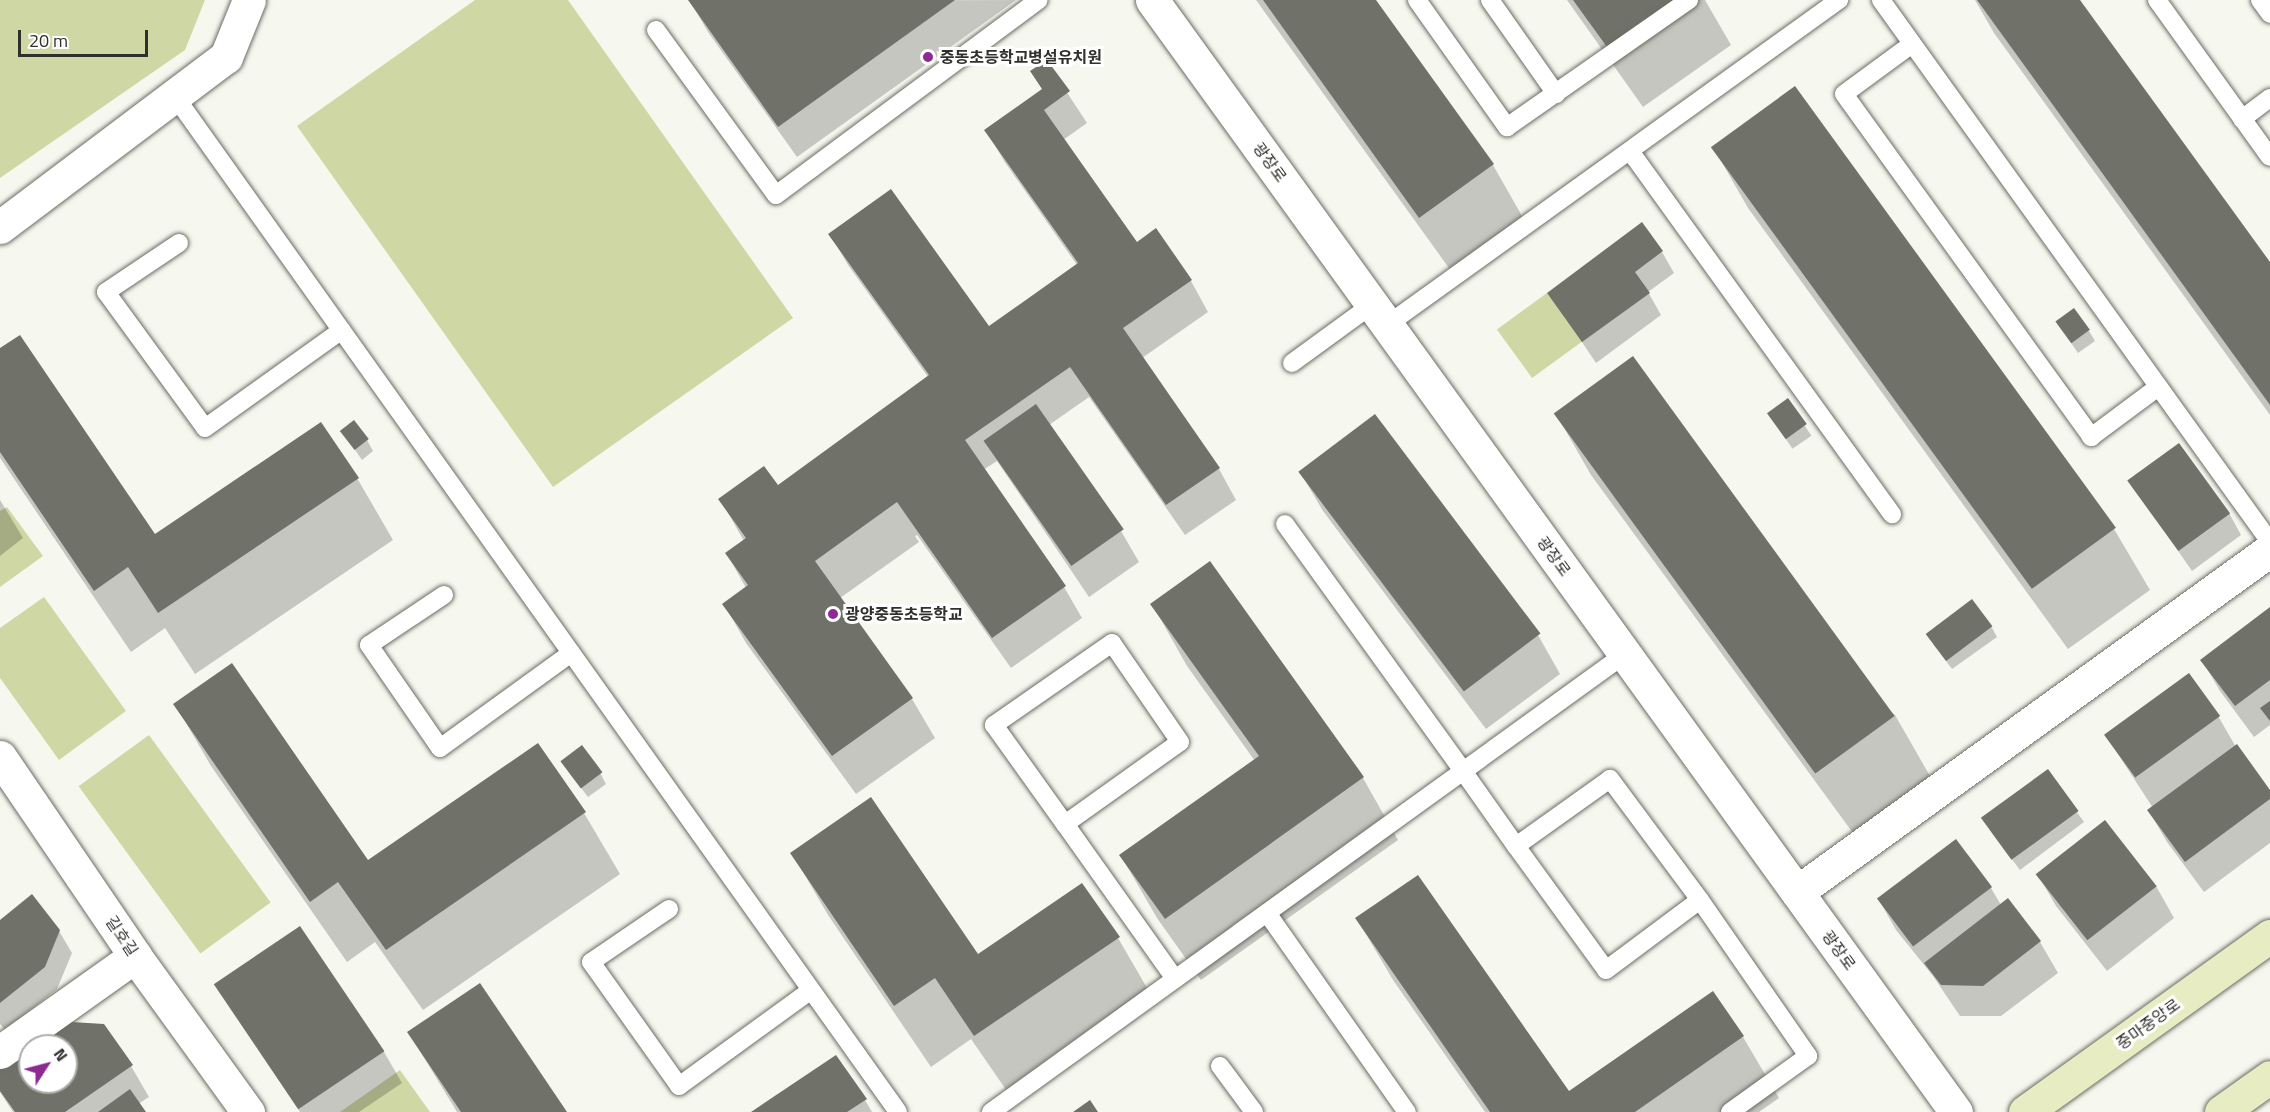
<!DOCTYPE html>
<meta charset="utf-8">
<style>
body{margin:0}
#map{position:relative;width:2270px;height:1112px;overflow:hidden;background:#f6f8ef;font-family:"Titillium Web","Noto Sans KR",sans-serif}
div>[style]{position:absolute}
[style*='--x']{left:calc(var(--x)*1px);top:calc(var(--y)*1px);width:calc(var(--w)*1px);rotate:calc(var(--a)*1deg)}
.green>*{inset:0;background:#cfd8a4;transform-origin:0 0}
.shadow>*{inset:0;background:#0003;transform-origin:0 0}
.building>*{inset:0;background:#70726a;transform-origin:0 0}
.roads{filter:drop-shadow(0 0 2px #6b6c65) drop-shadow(0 0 2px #6b6c65)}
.service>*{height:18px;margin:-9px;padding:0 9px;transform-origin:9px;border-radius:9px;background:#fff}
.minor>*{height:33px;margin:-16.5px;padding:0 16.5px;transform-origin:16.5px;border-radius:16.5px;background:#fff}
.secondary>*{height:33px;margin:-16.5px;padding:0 16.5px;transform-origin:16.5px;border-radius:16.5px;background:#e8ecc2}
.dots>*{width:16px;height:16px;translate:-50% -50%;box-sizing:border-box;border:3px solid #fff;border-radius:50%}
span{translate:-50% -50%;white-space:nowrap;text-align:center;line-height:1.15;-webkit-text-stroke:6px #fff;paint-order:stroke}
.poi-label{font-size:16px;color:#30312d;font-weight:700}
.left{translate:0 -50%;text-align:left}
.street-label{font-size:16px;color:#30312d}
.north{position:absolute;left:18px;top:1034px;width:60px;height:60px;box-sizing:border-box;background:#fff;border:2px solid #acadab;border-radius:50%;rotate:54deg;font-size:16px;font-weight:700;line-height:24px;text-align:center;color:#30312d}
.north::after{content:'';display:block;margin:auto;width:21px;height:27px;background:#8c2992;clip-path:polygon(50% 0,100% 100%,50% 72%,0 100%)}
.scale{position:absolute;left:18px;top:30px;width:130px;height:27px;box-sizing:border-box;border:3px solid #30312d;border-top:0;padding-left:8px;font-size:18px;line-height:21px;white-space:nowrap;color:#30312d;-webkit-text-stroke:4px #fff;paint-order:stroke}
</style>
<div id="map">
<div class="green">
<div style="clip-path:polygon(0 0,205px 0,185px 50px,0 178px)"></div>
<div style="clip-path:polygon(475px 0,568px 0,793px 318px,553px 487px,297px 126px)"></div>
<div style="left:1547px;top:293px;width:60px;height:62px;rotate:54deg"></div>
<div style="clip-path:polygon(7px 507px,43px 556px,0 587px,0 511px)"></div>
<div style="clip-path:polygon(44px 597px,126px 711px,59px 760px,0 678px,0 628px)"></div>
<div style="left:149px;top:735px;width:207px;height:87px;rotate:54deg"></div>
<div style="clip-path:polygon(400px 1070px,430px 1112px,340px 1112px)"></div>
</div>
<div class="shadow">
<div style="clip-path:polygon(1016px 0,797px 157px,708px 32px,690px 1px)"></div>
<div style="clip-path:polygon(1256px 0,1374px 0,1493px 165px,1526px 223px,1454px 275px)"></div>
<div style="clip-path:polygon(1567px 0,1705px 0,1731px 45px,1643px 107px)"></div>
<div style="clip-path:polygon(1975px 0,2079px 0,2270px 265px,2270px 415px,1994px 33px)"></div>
<div style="clip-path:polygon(1047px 62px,1087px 123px,1063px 140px,1136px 245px,1191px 281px,1208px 312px,1142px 358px,1219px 469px,1236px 500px,1185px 535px,1089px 397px,1049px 425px,1121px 531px,1139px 562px,1089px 597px,997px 461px,983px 470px,1064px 587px,1082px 618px,1011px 668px,917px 535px,915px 536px,919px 542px,840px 598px,912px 699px,935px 738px,856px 794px,746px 643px,724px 604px,746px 588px,727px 554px,744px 541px,720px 499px,778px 487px,928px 377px,848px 265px,830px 234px,988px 328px,1077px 265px,1004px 161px,986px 130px,1043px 90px)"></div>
<div style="clip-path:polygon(1713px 147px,2114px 529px,2150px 590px,2068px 649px,1748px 208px)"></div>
<div style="clip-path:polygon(1662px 252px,1674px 273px,1648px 292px,1661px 315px,1596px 363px,1549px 293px)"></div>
<div style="clip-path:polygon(2057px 322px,2089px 331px,2095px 341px,2078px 353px)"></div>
<div style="clip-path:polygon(0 350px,154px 536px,357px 478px,393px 540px,195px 674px,165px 628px,131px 652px,0 458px)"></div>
<div style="left:1788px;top:401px;width:42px;height:23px;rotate:56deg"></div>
<div style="clip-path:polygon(1556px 414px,1895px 715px,1930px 776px,1853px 833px,1591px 475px)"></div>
<div style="clip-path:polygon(342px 431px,367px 440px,373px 451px,362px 460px)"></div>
<div style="clip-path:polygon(1300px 472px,1538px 635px,1560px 674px,1486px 729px,1323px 511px)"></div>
<div style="clip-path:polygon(2129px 480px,2229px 513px,2241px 535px,2192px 571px)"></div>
<div style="clip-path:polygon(0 500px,23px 538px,0 556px)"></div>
<div style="clip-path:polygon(1210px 563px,1363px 778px,1398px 840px,1201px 980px,1157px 918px,1121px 856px,1255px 761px,1187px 666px,1152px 604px)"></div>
<div style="clip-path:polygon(2270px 609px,2270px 725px,2254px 737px,2220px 691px,2202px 660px)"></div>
<div style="clip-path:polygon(1991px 626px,1997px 637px,1952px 669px,1933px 644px)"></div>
<div style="clip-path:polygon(175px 704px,368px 862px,584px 813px,620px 874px,423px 1010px,375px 942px,347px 962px,211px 766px)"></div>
<div style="clip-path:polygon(2218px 716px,2236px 747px,2270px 793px,2270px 843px,2204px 892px,2167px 842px,2149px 811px,2153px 808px,2105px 734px)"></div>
<div style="clip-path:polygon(568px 771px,600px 773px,606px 784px,588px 797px)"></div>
<div style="clip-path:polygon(2048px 772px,2084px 822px,2020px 870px,1990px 830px)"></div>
<div style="clip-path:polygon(792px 853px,977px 956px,1118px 938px,1154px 1000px,1011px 1097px,971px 1039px,931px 1067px,828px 915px)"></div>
<div style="clip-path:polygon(2038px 875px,2156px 886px,2174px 918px,2107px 971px,2056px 906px)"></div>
<div style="clip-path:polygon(1991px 888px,2001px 905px,2008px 900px,2040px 942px,2058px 973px,2001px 1016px,1960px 1016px,1933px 976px,1896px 930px,1879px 900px)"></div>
<div style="clip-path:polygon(1357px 919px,1568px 1093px,1743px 1037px,1779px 1098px,1759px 1112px,1485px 1112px,1393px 980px)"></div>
<div style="clip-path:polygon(0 922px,59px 931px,72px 953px,57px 989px,5px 1030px,0 1024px)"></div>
<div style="clip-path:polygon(300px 928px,384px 1052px,402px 1083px,359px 1112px,300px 1112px,216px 985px)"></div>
<div style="clip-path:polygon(evenodd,56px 1023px,131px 1066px,149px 1097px,138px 1104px,144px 1112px,13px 1112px,0 1092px,0 1062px,56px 1023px,30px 1046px,66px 1046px,66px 1082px,30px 1082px,30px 1046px)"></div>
<div style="clip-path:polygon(409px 1033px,565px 1112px,457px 1112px)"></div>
<div style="clip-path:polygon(865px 1100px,872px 1112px,754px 1112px)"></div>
</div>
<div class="building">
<div style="clip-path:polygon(688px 0,955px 0,778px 127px)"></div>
<div style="clip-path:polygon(1263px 0,1376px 0,1494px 164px,1419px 218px)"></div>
<div style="clip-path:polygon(1573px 0,1673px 0,1607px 47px)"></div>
<div style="clip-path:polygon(1977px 0,2080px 0,2270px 262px,2270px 405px)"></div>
<div style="clip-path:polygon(1047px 60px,1070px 91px,1044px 110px,1137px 242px,1156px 228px,1192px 280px,1123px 328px,1220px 468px,1166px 505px,1070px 367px,965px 440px,1066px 586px,992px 638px,897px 502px,815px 561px,913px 698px,832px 756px,722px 604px,748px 585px,725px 553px,746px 538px,718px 499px,764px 466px,778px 485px,929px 375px,828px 234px,891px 189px,989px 326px,1078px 263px,984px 130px,1042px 89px,1030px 71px)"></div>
<div style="left:1795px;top:86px;width:546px;height:104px;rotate:54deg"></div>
<div style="clip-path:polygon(1642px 222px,1663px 251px,1635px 272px,1650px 293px,1582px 342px,1547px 293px)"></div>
<div style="left:2074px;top:308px;width:27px;height:23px;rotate:54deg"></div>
<div style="clip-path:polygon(20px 335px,155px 534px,321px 422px,359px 478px,158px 613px,128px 567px,94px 591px,0 452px,0 348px)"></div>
<div style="left:1633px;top:356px;width:445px;height:98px;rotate:54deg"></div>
<div style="left:1788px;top:398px;width:32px;height:26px;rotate:54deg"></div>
<div style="left:1036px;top:404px;width:153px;height:64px;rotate:55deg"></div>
<div style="left:1375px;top:414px;width:275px;height:96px;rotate:53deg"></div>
<div style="left:354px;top:420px;width:24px;height:18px;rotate:52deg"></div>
<div style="left:2179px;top:443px;width:87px;height:64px;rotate:54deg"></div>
<div style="clip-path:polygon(1210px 561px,1364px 777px,1165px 919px,1119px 855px,1259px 756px,1150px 604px)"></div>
<div style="left:1972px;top:599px;width:34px;height:58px;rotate:53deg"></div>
<div style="clip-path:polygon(2270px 607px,2270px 680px,2235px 706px,2200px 660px)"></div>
<div style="clip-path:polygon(232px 663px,368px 860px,538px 743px,586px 812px,386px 950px,338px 882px,310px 902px,173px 704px)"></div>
<div style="left:2189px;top:673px;width:53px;height:105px;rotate:54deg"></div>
<div style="clip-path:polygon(2270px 701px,2270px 721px,2260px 708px)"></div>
<div style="clip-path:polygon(2237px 744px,2270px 790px,2270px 799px,2185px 862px,2147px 810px)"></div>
<div style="left:582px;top:745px;width:34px;height:27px;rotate:53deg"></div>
<div style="left:2048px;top:769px;width:52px;height:83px;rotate:54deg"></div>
<div style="clip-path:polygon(871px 797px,978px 954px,1082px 883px,1120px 937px,974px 1036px,935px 978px,894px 1006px,790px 853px)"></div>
<div style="left:2105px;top:820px;width:84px;height:88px;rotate:52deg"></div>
<div style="left:1956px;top:839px;width:60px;height:99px;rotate:53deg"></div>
<div style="clip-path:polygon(1418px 875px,1569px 1091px,1713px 991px,1744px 1036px,1635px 1112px,1490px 1112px,1355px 918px)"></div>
<div style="clip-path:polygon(32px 894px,60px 930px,45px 967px,0 1003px,0 920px)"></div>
<div style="clip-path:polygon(2008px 898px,2041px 941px,1983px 986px,1941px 985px,1924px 963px)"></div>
<div style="left:300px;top:926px;width:151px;height:104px;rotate:56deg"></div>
<div style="clip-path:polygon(480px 983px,567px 1112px,461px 1112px,407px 1032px)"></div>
<div style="clip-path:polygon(evenodd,56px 1021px,104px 1024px,133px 1065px,65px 1112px,15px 1112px,0 1091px,0 1060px,56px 1021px,30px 1046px,66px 1046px,66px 1082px,30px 1082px,30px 1046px)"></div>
<div style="clip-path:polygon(836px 1055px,867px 1099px,847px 1112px,751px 1112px)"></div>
<div style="clip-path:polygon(130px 1089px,146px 1112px,98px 1112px)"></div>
<div style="clip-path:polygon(1090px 1100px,1098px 1112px,1073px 1112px)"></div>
</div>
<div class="roads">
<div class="service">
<div style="--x:1417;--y:0;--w:156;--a:54.7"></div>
<div style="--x:1507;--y:127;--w:222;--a:-34.9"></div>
<div style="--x:1490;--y:0;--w:115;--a:54.9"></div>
<div style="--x:1881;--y:0;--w:667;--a:54.33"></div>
<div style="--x:2157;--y:0;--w:193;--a:54.3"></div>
<div style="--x:2260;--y:0;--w:17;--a:54"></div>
<div style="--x:656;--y:30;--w:204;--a:54"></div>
<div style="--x:776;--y:195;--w:327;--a:-36.6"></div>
<div style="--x:1912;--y:44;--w:84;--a:143.7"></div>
<div style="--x:1844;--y:94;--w:423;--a:54.2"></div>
<div style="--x:2091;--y:437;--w:84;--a:-36.7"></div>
<div style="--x:174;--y:95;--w:1248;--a:54.55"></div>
<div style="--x:2242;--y:119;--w:35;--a:-37"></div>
<div style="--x:1630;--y:151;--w:448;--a:54.2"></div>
<div style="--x:179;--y:243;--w:88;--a:146.1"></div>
<div style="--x:106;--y:292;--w:168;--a:53.9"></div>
<div style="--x:205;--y:428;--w:168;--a:-35.6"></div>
<div style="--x:1387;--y:325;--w:557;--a:-35.72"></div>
<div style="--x:1292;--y:363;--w:100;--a:-36.1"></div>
<div style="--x:1285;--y:524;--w:304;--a:54.2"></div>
<div style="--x:1463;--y:771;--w:92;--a:54.8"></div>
<div style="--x:1516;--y:846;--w:153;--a:54"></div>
<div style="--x:1606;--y:970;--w:117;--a:-36.7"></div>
<div style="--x:1700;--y:900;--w:151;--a:-126.6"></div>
<div style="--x:1610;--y:779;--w:115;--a:144.5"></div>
<div style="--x:444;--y:595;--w:90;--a:146.3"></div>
<div style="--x:369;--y:645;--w:125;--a:55.4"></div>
<div style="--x:440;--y:748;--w:162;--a:-35.9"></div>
<div style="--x:1065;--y:824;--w:141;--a:-35.5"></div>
<div style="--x:1180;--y:742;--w:120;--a:-124.5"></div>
<div style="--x:1112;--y:643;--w:144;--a:145.2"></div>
<div style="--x:994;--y:725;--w:122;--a:54.4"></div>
<div style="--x:1065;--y:824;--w:190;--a:54.6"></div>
<div style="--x:1700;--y:900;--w:190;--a:55.3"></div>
<div style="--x:1808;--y:1056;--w:96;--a:144.3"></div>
<div style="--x:669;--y:909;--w:94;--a:145.8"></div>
<div style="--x:591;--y:962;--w:152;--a:54.6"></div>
<div style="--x:679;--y:1086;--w:163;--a:-36"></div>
<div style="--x:1267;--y:913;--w:243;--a:54.9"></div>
<div style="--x:1220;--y:1066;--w:57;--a:53.5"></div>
<div style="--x:991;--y:1112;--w:782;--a:-35.84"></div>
</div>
<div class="minor">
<div style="--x:1152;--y:0;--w:1372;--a:54.13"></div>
<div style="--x:0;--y:227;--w:283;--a:-37"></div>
<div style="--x:226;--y:57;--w:61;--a:-68"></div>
<div style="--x:0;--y:757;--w:240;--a:55.8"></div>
<div style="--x:135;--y:956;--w:193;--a:54.1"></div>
<div style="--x:1797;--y:892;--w:584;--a:-35.87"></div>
<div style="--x:0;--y:1052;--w:166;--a:-35.4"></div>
</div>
<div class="secondary">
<div style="--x:2025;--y:1112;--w:302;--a:-35.7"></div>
<div style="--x:2221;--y:1112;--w:60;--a:-35.5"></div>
</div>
</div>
<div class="dots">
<div style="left:928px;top:57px;background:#8c2992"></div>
<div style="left:833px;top:614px;background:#8c2992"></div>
</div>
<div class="poi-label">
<span class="left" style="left:940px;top:57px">중동초등학교병설유치원</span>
<span class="left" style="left:845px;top:614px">광양중동초등학교</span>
</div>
<div class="street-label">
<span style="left:1270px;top:162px;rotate:54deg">광장로</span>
<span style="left:1554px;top:556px;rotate:54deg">광장로</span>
<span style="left:122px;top:936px;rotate:56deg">길호길</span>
<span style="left:1839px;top:950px;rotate:54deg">광장로</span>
<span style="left:2148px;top:1024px;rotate:-36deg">중마중앙로</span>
</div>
<div class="north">N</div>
<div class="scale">20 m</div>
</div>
